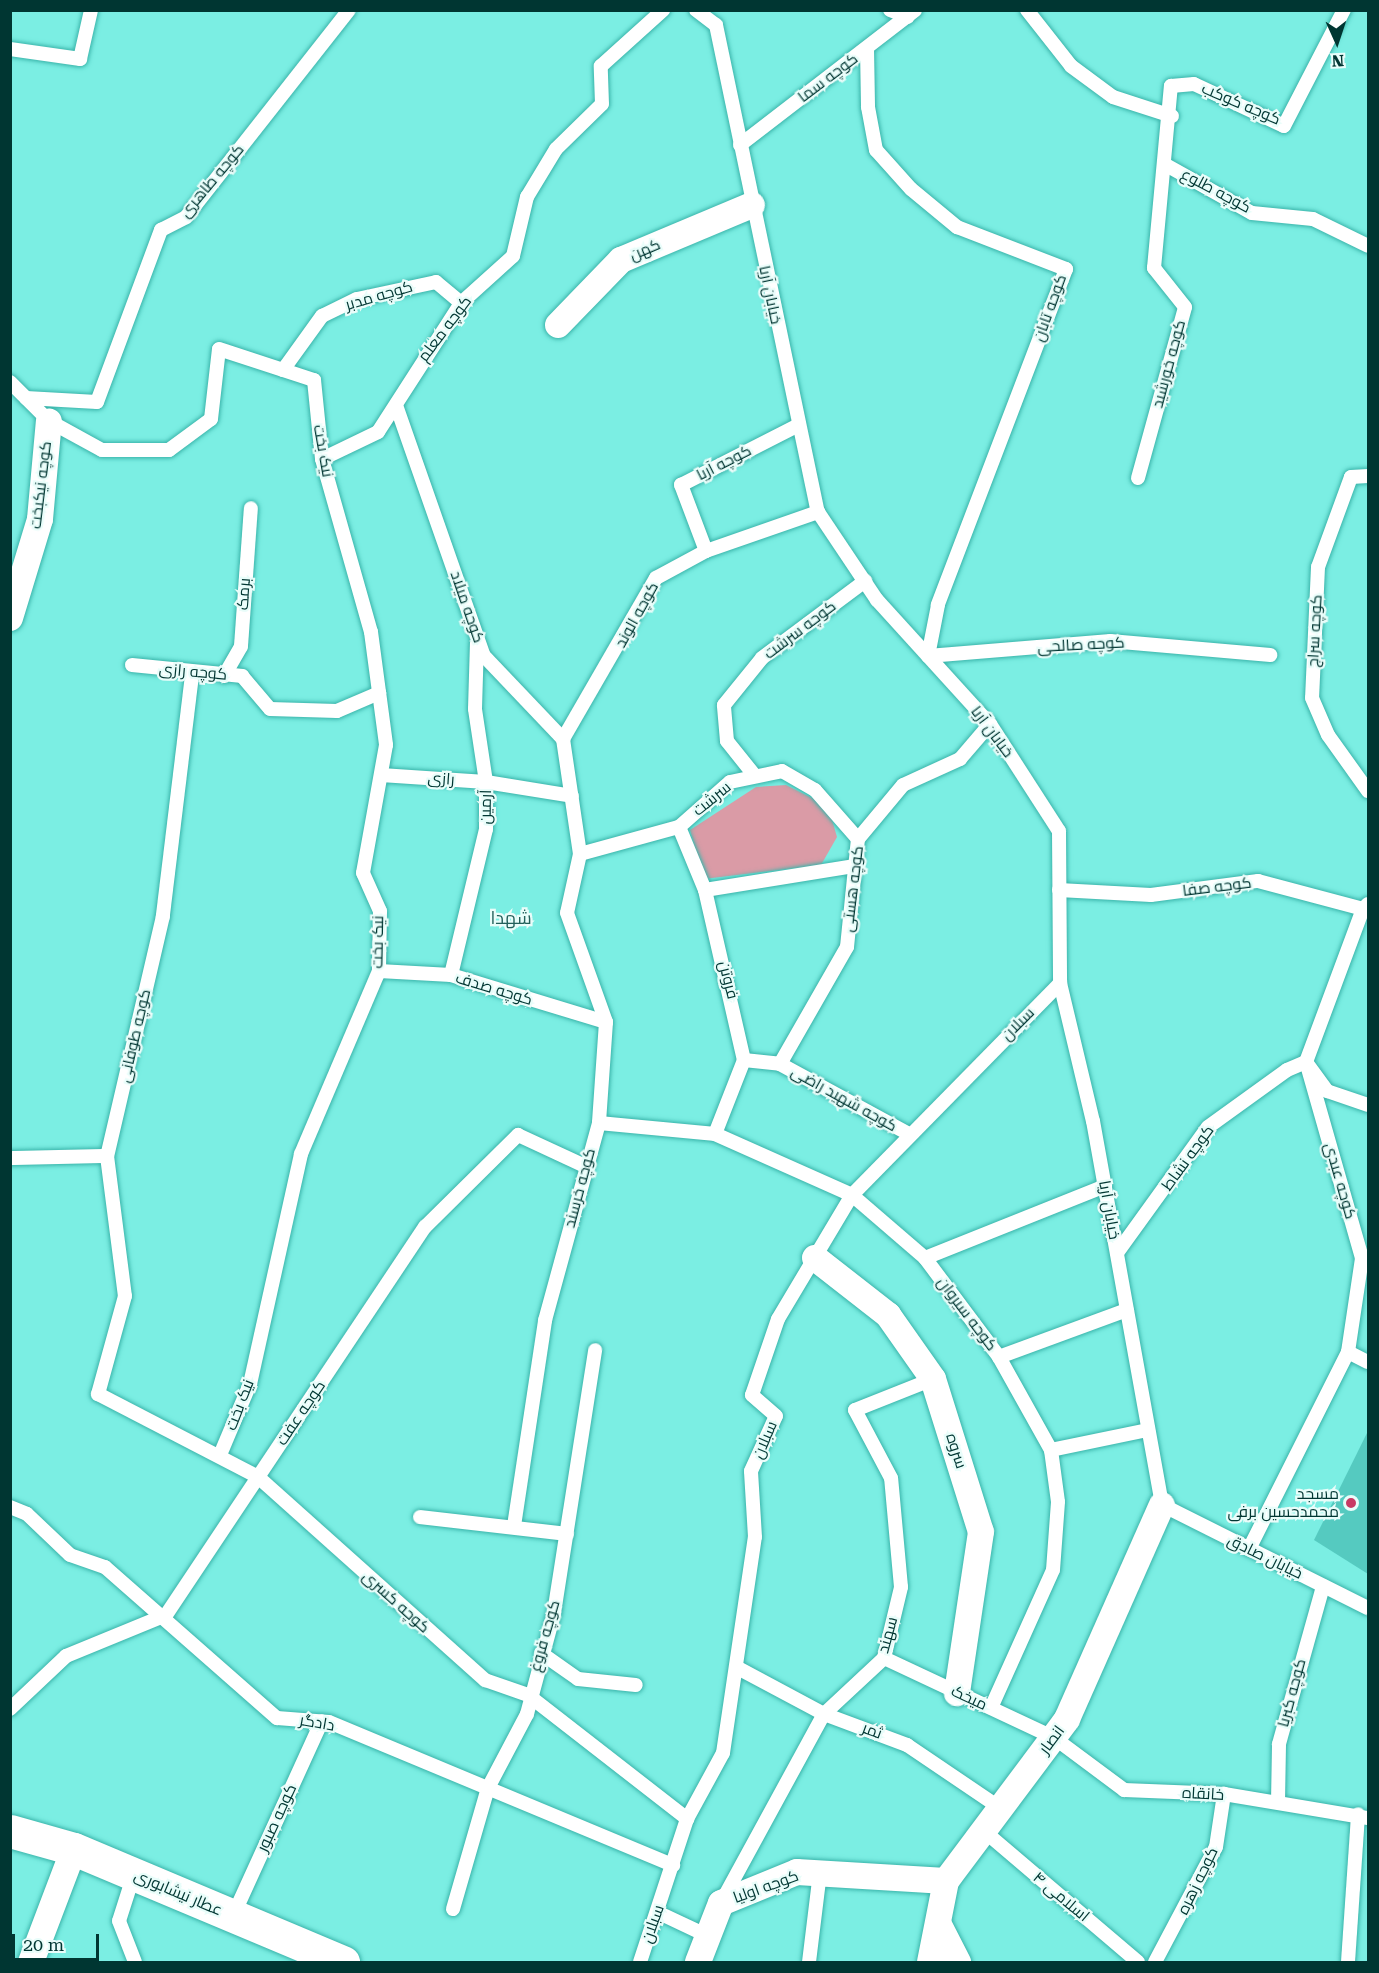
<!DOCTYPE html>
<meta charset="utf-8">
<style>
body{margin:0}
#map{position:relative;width:1379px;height:1973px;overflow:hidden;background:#7beee3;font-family:"Roboto Serif",Cairo,serif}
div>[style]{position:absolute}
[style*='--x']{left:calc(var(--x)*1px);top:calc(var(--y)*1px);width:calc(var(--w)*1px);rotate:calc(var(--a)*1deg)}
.green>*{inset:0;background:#da9ba6}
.building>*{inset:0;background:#55cac0}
.roads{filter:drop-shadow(0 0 2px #3ab4aa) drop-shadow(0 0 2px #3ab4aa)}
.service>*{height:14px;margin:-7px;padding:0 7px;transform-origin:7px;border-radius:7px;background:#fff}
.minor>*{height:26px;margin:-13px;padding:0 13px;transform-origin:13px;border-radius:13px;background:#fff}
.tertiary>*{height:33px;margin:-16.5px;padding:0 16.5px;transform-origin:16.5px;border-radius:16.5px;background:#fff}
.dots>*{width:16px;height:16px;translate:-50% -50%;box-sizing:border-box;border:3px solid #e9fdfa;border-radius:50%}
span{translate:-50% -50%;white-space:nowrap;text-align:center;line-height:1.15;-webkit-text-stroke:4.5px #e9fdfa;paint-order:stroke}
.street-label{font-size:16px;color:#003632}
.poi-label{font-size:16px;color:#003632}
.right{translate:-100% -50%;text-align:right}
.neighbourhood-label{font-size:18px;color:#22605b}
.frame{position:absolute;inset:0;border:12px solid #003632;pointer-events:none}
.north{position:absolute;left:1307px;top:12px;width:60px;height:60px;-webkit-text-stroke:4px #e9fdfa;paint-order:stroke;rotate:177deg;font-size:16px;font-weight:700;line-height:24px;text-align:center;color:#003632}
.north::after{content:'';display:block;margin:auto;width:21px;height:27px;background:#003632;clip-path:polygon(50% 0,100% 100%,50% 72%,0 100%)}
.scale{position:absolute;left:12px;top:1934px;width:87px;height:27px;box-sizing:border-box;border:3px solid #003632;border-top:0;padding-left:8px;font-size:18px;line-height:21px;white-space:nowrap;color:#003632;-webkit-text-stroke:4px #e9fdfa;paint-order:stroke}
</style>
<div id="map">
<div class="green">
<div style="clip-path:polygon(786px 785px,828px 806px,837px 837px,821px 865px,704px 879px,690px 830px,756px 787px)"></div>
</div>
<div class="building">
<div style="clip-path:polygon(1368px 1431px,1368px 1574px,1314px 1540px)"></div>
</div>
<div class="roads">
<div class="service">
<div style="--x:696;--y:10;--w:25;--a:37"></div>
<div style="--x:716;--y:25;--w:498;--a:78.2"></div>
<div style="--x:818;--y:512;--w:106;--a:56.2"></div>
<div style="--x:877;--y:600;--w:168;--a:47.7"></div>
<div style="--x:990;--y:724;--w:127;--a:57.2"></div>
<div style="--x:1059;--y:831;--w:152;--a:89.6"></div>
<div style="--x:1060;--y:983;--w:142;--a:76.6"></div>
<div style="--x:1093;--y:1121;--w:390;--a:79.8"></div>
<div style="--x:1162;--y:1505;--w:230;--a:26.6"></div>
<div style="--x:890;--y:10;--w:19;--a:21"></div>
<div style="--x:1027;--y:10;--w:71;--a:51.8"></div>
<div style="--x:1071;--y:66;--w:52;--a:36.4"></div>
<div style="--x:1113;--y:97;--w:62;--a:17.9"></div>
<div style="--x:867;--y:48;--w:59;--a:89"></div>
<div style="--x:868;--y:107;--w:44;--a:79.5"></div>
<div style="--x:876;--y:150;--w:52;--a:48.1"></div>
<div style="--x:911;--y:189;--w:60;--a:39.6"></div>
<div style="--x:957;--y:227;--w:117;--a:21.1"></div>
<div style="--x:1066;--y:269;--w:360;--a:110.9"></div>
<div style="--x:938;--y:605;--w:52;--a:101.1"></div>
<div style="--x:928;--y:656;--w:183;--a:-4.7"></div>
<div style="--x:1110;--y:641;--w:161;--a:5"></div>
<div style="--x:10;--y:49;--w:71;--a:8.1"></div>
<div style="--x:80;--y:59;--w:50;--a:-77.3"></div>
<div style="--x:740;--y:145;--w:221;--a:-37.6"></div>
<div style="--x:1166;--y:165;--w:98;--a:29.2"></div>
<div style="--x:1252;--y:213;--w:61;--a:5.6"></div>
<div style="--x:1313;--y:219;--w:61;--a:26.1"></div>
<div style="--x:283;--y:370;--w:67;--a:-54.2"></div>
<div style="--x:322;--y:316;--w:39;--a:-26"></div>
<div style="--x:357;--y:299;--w:81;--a:-12.1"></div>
<div style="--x:436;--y:282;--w:33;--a:40"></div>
<div style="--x:10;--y:382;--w:55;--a:45"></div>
<div style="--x:49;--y:421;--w:60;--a:28.7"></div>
<div style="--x:102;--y:450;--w:67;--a:0"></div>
<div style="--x:169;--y:450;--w:52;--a:-36.4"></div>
<div style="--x:211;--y:419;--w:70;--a:-83.5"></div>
<div style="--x:219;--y:349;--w:100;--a:18.1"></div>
<div style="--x:314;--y:380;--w:79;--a:84.2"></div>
<div style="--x:322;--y:459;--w:180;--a:74.2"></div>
<div style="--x:371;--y:632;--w:114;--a:82.4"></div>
<div style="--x:386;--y:745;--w:130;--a:100.2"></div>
<div style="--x:363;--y:873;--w:42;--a:65.9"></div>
<div style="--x:380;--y:911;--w:60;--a:91"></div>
<div style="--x:379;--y:971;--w:199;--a:113.1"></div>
<div style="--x:301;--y:1154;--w:236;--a:102.5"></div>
<div style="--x:250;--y:1384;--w:77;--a:112.9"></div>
<div style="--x:26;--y:398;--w:71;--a:3.2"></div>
<div style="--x:97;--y:402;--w:184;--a:-69.6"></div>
<div style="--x:161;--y:230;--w:28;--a:-27"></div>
<div style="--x:186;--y:217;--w:263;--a:-51.8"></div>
<div style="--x:397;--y:408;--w:263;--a:70.7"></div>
<div style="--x:484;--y:656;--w:115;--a:46.4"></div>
<div style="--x:563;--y:739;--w:116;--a:81.6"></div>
<div style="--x:580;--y:854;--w:60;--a:102.4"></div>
<div style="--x:567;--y:913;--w:116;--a:70.3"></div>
<div style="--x:606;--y:1022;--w:101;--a:94"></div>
<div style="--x:599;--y:1123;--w:205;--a:105.3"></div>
<div style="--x:545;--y:1321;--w:208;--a:98.6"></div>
<div style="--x:322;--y:459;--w:62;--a:-25.7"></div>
<div style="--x:378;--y:432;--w:153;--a:-57.2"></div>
<div style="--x:461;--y:303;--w:70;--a:-42.1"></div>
<div style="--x:513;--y:256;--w:61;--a:-76.7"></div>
<div style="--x:527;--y:197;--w:56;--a:-58.9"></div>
<div style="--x:556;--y:149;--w:64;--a:-44.4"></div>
<div style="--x:602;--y:104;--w:38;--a:-92"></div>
<div style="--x:601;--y:66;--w:84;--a:-42.1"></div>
<div style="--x:1368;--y:476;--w:17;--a:177"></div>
<div style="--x:1351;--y:477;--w:96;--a:110.1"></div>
<div style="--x:1318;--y:567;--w:131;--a:92.6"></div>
<div style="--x:1312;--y:698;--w:40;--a:66.6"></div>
<div style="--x:1328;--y:735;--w:69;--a:54.5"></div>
<div style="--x:1138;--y:478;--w:177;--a:-74.6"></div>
<div style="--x:1185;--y:307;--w:50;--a:-128.5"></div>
<div style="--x:1154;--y:268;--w:183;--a:-84.7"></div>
<div style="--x:1171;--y:86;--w:23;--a:-5"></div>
<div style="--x:1194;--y:84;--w:99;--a:25"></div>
<div style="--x:1284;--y:126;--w:131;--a:-62.7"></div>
<div style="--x:706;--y:551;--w:71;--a:-110.7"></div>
<div style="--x:681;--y:485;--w:132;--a:-27"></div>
<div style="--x:132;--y:665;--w:111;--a:5.7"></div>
<div style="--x:242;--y:676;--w:43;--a:49.7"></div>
<div style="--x:270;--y:709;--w:67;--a:1.7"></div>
<div style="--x:337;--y:711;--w:46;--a:-23.2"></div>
<div style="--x:192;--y:675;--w:243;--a:96.9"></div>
<div style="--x:163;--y:916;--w:246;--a:103.1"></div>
<div style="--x:107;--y:1156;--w:141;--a:82.7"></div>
<div style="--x:125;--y:1296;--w:102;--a:105.4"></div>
<div style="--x:98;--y:1394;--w:180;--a:27.4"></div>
<div style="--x:258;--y:1477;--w:305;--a:41.8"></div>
<div style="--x:485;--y:1680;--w:46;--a:19.2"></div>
<div style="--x:528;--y:1695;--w:202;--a:37.9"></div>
<div style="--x:224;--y:676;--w:34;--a:-60"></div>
<div style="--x:241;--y:646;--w:138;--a:-85.9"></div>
<div style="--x:563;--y:739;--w:186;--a:-60"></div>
<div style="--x:656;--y:578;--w:57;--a:-28.4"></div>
<div style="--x:706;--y:551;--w:119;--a:-19.2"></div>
<div style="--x:381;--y:775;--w:105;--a:3.8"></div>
<div style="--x:486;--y:782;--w:87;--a:9.2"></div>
<div style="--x:755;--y:776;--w:45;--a:-128.7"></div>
<div style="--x:727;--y:741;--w:36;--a:-95"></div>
<div style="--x:724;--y:705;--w:60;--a:-51"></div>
<div style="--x:762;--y:658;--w:129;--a:-36.8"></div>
<div style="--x:679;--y:827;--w:68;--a:67.6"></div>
<div style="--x:705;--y:890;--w:174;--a:77.1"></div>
<div style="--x:744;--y:1060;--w:79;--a:111.4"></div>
<div style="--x:580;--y:854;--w:103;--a:-15.3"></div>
<div style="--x:679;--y:827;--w:68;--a:-41.4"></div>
<div style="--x:730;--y:782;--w:53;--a:-11.9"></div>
<div style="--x:782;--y:771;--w:38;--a:30"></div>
<div style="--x:815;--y:790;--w:65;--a:48.7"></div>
<div style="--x:705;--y:890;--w:152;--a:-9.1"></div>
<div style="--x:1059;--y:890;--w:92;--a:3.1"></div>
<div style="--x:1151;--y:895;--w:108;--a:-7.5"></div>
<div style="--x:1258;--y:881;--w:109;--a:14.9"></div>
<div style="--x:1363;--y:909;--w:7;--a:-45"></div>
<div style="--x:379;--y:971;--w:72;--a:3.2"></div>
<div style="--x:451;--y:975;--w:162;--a:16.9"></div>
<div style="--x:451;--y:975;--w:150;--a:-76.5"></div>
<div style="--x:486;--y:829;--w:47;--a:-90"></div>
<div style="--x:486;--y:782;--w:74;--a:-98.6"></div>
<div style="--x:475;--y:709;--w:66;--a:-88.3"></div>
<div style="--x:744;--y:1060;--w:36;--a:6"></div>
<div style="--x:780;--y:1064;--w:147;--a:28.5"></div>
<div style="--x:780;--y:1064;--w:135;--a:-60.2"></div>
<div style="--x:847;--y:947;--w:109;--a:-84.2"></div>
<div style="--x:858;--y:839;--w:70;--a:-50.2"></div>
<div style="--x:903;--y:785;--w:63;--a:-24.5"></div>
<div style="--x:960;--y:759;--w:46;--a:-49.4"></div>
<div style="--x:599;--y:1123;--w:117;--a:5.4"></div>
<div style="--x:715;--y:1134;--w:150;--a:24"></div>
<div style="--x:852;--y:1195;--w:96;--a:40.8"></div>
<div style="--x:925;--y:1258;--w:124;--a:53.2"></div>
<div style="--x:999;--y:1357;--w:107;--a:60.8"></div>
<div style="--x:1051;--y:1450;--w:52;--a:82.3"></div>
<div style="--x:1058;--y:1502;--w:68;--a:94.2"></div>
<div style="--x:1053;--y:1570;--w:151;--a:114.2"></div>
<div style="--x:10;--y:1158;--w:97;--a:-1.2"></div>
<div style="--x:1117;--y:1253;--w:155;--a:-54.2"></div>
<div style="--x:1208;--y:1127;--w:97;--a:-35.8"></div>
<div style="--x:1287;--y:1070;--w:21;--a:-23"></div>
<div style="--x:1306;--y:1062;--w:36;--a:54"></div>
<div style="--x:1327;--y:1091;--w:43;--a:18.9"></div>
<div style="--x:925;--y:1258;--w:194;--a:-21.8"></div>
<div style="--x:1348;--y:1352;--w:22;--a:27"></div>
<div style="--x:999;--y:1357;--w:136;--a:-20.2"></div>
<div style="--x:1051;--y:1450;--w:99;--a:-11.7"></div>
<div style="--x:10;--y:1507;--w:18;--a:22"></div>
<div style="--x:27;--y:1514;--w:59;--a:43.6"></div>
<div style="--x:70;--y:1555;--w:37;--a:19"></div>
<div style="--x:105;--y:1567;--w:229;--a:41.3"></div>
<div style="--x:277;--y:1718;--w:52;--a:4.4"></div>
<div style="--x:329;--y:1722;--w:373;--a:22.6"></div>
<div style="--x:420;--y:1517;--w:148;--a:6.6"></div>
<div style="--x:1249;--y:1549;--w:220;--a:-63.3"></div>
<div style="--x:1348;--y:1352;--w:95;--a:-81.5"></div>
<div style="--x:1362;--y:1258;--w:204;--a:-105.9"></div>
<div style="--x:1306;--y:1062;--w:163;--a:-69.6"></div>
<div style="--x:541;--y:1653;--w:45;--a:35.1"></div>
<div style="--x:578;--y:1679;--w:58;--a:5.9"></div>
<div style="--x:884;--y:1658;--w:187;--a:25.1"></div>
<div style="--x:1053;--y:1737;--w:89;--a:36.7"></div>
<div style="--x:1124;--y:1790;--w:100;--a:2.3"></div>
<div style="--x:1224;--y:1794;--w:146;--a:9.5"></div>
<div style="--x:736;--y:1667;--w:100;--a:28.1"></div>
<div style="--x:824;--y:1714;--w:89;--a:20.5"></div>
<div style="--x:907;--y:1745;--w:112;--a:34.1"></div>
<div style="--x:10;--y:1709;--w:77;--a:-43.4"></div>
<div style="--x:66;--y:1656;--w:108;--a:-22.3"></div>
<div style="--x:166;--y:1615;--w:467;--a:-56.3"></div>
<div style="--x:425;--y:1227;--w:131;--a:-44.7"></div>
<div style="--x:518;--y:1135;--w:74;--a:24.8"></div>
<div style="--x:1278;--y:1802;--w:58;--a:-89"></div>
<div style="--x:1279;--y:1744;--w:164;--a:-74.4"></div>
<div style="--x:984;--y:1831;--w:202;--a:40.4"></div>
<div style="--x:134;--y:1874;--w:49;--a:107.7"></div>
<div style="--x:119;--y:1921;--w:44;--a:68.7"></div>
<div style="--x:723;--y:1899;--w:211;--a:-61.4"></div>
<div style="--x:824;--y:1714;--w:82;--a:-43"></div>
<div style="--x:884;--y:1658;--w:73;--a:-76.5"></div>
<div style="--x:901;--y:1587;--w:109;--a:-95.2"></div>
<div style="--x:891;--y:1478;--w:77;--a:-117.9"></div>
<div style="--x:855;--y:1410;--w:84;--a:-21.7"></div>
<div style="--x:453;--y:1909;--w:126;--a:-73.9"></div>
<div style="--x:488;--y:1788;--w:84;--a:-62.2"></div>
<div style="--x:527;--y:1714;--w:105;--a:-75"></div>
<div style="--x:554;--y:1613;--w:266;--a:-81.1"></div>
<div style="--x:657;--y:1912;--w:56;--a:25.2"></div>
<div style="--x:233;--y:1916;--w:214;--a:-65.5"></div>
<div style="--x:640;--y:1962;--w:151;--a:-71.8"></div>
<div style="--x:687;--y:1819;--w:75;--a:-61.4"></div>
<div style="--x:723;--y:1753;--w:218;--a:-81.6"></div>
<div style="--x:755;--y:1537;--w:66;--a:-93.5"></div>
<div style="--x:751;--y:1471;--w:60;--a:-65.6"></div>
<div style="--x:776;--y:1416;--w:32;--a:-139"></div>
<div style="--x:752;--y:1395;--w:80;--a:-71.1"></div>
<div style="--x:778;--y:1319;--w:144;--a:-59.2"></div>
<div style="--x:852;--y:1195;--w:297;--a:-45.5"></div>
<div style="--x:809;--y:1962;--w:90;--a:-83"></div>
<div style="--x:1155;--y:1962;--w:130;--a:-62.1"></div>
<div style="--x:1216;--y:1847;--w:54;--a:-81.4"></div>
<div style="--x:1348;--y:1962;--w:148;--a:-86.1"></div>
</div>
<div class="minor">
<div style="--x:558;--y:325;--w:91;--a:-45.9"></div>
<div style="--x:621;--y:260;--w:142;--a:-22.8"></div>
<div style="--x:10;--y:618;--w:103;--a:-73.1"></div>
<div style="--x:40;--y:519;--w:98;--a:-84.8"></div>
<div style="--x:815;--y:1258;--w:93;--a:38"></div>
<div style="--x:888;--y:1315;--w:78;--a:54.9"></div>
<div style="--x:933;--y:1379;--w:160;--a:72.6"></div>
<div style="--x:981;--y:1532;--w:163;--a:98.5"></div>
<div style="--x:939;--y:1925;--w:42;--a:62.8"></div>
<div style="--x:31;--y:1962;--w:121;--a:-69.2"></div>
<div style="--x:698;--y:1962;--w:63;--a:-68.7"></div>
<div style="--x:721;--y:1903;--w:82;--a:-22.2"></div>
<div style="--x:797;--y:1872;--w:149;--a:3.5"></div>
<div style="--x:930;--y:1962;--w:83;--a:-78.8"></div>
<div style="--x:946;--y:1881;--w:202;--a:-53.2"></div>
<div style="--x:1067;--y:1719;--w:234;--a:-66.1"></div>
</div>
<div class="tertiary">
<div style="--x:10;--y:1831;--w:66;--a:15.7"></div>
<div style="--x:74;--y:1849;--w:292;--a:22.8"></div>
</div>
</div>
<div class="dots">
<div style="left:1351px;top:1503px;background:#c83a64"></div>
</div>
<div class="street-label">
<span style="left:828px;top:78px;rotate:-37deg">کوچه سما</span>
<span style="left:1241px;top:104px;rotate:23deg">کوچه کوکب</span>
<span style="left:212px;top:181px;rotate:-50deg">کوچه طاهری</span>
<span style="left:1216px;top:191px;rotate:28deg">کوچه طلوع</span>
<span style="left:645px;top:250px;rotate:-23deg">کهن</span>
<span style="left:770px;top:295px;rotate:78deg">خیابان آریا</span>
<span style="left:379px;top:296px;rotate:-16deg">کوچه مدبر</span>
<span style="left:1050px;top:308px;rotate:-70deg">کوچه تابان</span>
<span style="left:445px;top:329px;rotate:-53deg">کوچه معلم</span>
<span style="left:1169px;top:364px;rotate:-75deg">کوچه خورشید</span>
<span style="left:323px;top:451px;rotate:80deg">نیک بخت</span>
<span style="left:724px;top:463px;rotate:-27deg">کوچه آریا</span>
<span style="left:41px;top:485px;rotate:-83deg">کوچه نیکبخت</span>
<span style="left:244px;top:594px;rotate:-86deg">برمک</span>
<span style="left:467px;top:607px;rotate:71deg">کوچه میلاد</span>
<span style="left:637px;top:615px;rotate:-61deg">کوچه الوند</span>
<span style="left:800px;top:630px;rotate:-37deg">کوچه سرشت</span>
<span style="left:1315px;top:631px;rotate:-87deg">کوچه سراج</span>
<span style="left:1081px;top:645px;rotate:-3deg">کوچه صالحی</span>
<span style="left:193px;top:672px;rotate:5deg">کوچه رازی</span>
<span style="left:992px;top:732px;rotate:53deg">خیابان آریا</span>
<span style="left:441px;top:779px;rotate:4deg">رازی</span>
<span style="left:712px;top:799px;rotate:-39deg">سرشت</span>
<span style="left:486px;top:807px;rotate:-89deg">آرمین</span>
<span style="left:1217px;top:887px;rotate:-7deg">کوچه صفا</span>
<span style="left:853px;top:889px;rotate:-83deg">کوچه هستی</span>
<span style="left:378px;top:942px;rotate:-89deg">نیک بخت</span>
<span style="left:728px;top:980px;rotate:76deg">فروتن</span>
<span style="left:494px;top:989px;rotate:17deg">کوچه صدف</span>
<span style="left:1018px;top:1024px;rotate:-45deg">سبلان</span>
<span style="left:135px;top:1036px;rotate:-77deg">کوچه طوفانی</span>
<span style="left:844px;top:1099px;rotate:29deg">کوچه شهید راضی</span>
<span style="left:1188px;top:1158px;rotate:-54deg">کوچه نشاط</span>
<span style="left:1340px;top:1181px;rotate:74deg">کوچه عبدی</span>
<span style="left:580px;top:1188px;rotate:-75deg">کوچه خرسند</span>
<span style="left:1109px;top:1210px;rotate:80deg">خیابان آریا</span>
<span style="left:967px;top:1314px;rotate:53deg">کوچه سیروان</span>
<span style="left:240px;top:1405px;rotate:-69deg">نیک بخت</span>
<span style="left:301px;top:1413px;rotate:-56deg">کوچه عفت</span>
<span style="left:765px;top:1440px;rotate:-67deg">سبلان</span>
<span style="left:956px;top:1451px;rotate:72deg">سروه</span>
<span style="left:1265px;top:1557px;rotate:26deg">خیابان صادق</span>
<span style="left:396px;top:1602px;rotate:42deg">کوچه کسری</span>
<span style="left:888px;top:1635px;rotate:-75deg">سهند</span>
<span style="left:545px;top:1636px;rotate:-74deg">کوچه فروغ</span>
<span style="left:1292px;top:1693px;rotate:-75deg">کوچه کبریا</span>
<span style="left:969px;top:1698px;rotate:25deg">میخک</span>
<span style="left:317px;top:1723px;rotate:10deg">دادگر</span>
<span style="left:872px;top:1731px;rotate:20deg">ثمر</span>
<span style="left:1052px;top:1740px;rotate:-53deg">انصار</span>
<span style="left:1203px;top:1794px;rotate:3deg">خانقاه</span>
<span style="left:277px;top:1818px;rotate:-65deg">کوچه صبور</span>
<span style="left:1198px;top:1881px;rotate:-64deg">کوچه زهره</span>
<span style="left:766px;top:1887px;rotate:-20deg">کوچه اولیا</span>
<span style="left:178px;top:1893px;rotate:23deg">عطار نیشابوری</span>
<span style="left:1061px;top:1897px;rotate:40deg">اسلامی ۴</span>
<span style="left:653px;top:1924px;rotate:-71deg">سبلان</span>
</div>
<div class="poi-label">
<span class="right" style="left:1339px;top:1503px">مسجد<br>محمدحسین برفی</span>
</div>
<div class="neighbourhood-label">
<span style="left:511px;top:918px">شهدا</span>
</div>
<div class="frame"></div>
<div class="north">N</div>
<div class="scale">20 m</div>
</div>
